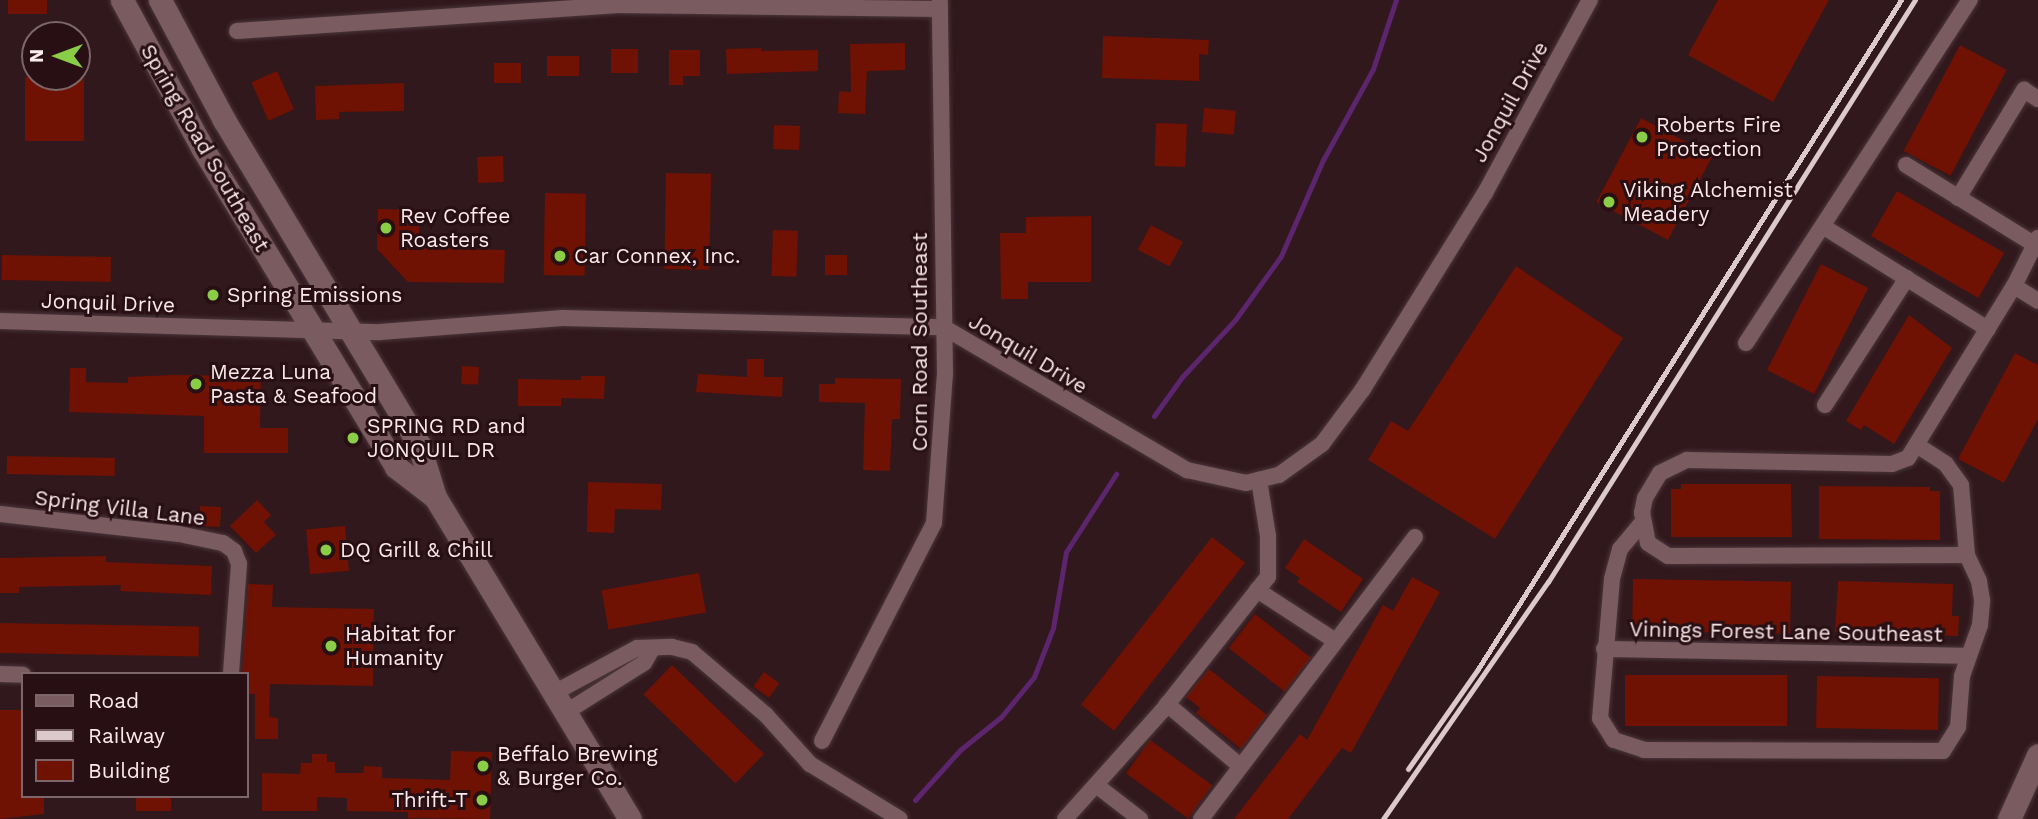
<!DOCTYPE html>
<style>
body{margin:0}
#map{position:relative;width:2038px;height:819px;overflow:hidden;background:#31181d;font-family:"Work Sans",sans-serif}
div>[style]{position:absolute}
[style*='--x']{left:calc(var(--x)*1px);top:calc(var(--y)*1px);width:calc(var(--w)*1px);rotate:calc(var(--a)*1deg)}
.stream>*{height:5px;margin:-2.5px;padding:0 2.5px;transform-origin:2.5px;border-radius:2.5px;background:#5c256e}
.building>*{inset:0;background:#6f1103;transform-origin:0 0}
.roads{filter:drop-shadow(0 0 2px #4a363a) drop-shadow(0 0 2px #4a363a)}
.minor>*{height:16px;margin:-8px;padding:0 8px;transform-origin:8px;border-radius:8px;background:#795b60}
.secondary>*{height:23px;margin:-11.5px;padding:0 11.5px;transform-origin:11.5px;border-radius:11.5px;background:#795b60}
.rail>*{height:5px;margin:-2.5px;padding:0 2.5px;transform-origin:2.5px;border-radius:2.5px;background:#dcc9cc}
.dots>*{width:19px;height:19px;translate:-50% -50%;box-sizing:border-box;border:4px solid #270f14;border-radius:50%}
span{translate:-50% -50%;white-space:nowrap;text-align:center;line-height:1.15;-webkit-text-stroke:6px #270f14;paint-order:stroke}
.street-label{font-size:21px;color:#fbe9eb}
.poi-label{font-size:21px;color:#fbe9eb}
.left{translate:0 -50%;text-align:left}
.right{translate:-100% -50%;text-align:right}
.legend{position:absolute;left:21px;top:672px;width:228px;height:126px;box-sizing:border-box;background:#270f14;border:2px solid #7c666a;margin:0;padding:9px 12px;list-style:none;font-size:21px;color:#fbe9eb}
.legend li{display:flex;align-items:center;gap:14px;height:35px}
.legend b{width:35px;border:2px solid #7c666a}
.north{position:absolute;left:21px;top:21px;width:70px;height:70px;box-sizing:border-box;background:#270f14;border:2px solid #7c666a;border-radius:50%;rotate:270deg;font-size:19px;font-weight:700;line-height:28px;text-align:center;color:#fbe9eb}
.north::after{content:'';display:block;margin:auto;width:24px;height:32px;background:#8ace48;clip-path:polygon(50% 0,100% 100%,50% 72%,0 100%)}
</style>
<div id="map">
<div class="stream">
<div style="--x:1154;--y:416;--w:48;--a:-54.3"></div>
<div style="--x:1182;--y:377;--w:78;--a:-47.1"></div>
<div style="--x:1235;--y:320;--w:79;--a:-54.3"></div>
<div style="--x:1281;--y:256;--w:105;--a:-66.4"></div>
<div style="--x:1323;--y:160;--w:104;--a:-61.2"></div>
<div style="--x:1373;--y:69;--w:73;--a:-71.6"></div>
<div style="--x:915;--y:800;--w:67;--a:-48"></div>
<div style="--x:960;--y:750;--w:53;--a:-38.8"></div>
<div style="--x:1001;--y:717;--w:52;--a:-50.5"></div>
<div style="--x:1034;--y:677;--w:53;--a:-68.8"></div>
<div style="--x:1053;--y:628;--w:77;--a:-80.3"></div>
<div style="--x:1066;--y:552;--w:93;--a:-57.3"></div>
</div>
<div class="building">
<div style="left:8px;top:0;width:39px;height:14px"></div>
<div style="clip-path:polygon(1718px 0,1829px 0,1773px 102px,1688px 55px)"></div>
<div style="clip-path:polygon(1103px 36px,1209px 40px,1208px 55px,1199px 54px,1199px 81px,1102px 78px)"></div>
<div style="clip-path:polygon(905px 43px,905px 70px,867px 71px,865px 114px,838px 113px,839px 91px,851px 92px,850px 44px)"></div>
<div style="left:1960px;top:45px;width:53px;height:120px;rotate:28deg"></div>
<div style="clip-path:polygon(761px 48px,761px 51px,818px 50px,818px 71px,727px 74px,726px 49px)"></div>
<div style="left:611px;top:49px;width:27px;height:24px"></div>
<div style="clip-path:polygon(669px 50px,700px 50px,700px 76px,683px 76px,683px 85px,669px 85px)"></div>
<div style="left:579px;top:56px;width:20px;height:32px;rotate:90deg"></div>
<div style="left:521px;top:63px;width:20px;height:27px;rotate:90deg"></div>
<div style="left:277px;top:71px;width:42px;height:28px;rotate:66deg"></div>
<div style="left:25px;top:77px;width:59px;height:64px"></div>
<div style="clip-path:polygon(404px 83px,404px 111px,339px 112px,339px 119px,316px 120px,315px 86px)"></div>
<div style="left:1204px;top:108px;width:32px;height:24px;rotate:5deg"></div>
<div style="left:1641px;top:118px;width:81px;height:95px;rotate:28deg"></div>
<div style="left:1156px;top:123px;width:31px;height:43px;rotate:2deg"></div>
<div style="left:774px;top:125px;width:26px;height:24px;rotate:2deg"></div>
<div style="left:503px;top:156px;width:26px;height:26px;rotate:88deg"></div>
<div style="left:666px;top:173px;width:45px;height:96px;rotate:1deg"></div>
<div style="left:1897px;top:191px;width:124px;height:52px;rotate:30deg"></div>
<div style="left:545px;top:193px;width:41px;height:82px;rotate:1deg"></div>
<div style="clip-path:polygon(378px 209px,420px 210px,419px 240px,451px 241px,451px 249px,505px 250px,504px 283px,408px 282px,377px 249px)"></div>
<div style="clip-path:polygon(1091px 216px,1091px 282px,1028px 282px,1028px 299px,1001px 299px,1000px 233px,1026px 233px,1026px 217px)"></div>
<div style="left:1151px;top:225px;width:36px;height:28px;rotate:28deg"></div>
<div style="left:773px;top:230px;width:25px;height:46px;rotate:2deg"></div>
<div style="left:2px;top:255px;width:109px;height:25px;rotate:1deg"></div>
<div style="left:825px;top:255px;width:22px;height:20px"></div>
<div style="left:1821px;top:264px;width:53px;height:119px;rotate:27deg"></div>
<div style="clip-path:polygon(1516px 266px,1623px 338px,1495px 539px,1368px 460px,1391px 421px,1408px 431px)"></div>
<div style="clip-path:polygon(1909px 315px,1952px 348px,1894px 444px,1864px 425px,1861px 430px,1846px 421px)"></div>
<div style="clip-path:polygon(2015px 353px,2038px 365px,2038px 419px,2004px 483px,1958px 459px)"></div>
<div style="clip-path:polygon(747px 359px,764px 359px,764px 377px,783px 377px,782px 397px,696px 392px,698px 374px,747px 377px)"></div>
<div style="left:462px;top:366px;width:17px;height:18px;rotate:3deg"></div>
<div style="clip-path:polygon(70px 368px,86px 368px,86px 382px,128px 383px,128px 377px,173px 375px,261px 376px,260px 428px,288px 428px,288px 453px,204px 453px,204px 416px,69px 412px)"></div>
<div style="clip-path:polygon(581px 376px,605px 376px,604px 399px,561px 398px,561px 406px,518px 406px,518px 379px,581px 380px)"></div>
<div style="clip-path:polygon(835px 378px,901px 379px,900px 419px,892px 419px,890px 471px,863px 470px,865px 403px,819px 402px,819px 384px,835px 384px)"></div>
<div style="left:7px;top:456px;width:108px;height:18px;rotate:1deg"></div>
<div style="clip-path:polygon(588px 482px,662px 484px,661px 510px,615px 509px,614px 533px,587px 532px)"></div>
<div style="clip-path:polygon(1681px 484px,1791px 484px,1792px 537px,1671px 537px,1671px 489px,1681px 489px)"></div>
<div style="clip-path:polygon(1819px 486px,1930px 487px,1930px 491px,1940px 491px,1940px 540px,1819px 539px)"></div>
<div style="clip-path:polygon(257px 500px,271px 515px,264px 522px,276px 535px,256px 553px,230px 526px)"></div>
<div style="left:200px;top:506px;width:21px;height:20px;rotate:3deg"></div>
<div style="left:345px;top:526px;width:45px;height:39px;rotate:85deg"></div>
<div style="left:1212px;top:537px;width:42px;height:213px;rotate:38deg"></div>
<div style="clip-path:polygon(1304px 539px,1363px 579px,1341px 612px,1297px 582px,1300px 578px,1285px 568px)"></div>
<div style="clip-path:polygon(106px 556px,106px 562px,212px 566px,211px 595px,120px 591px,121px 585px,19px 587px,19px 593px,0 593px,0 558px)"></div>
<div style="left:699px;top:573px;width:40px;height:99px;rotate:80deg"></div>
<div style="clip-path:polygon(1412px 577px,1440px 592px,1351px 753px,1342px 748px,1288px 819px,1234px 819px,1300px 734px,1307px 740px,1383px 605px,1393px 611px)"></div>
<div style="left:1633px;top:579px;width:158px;height:52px;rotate:1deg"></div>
<div style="clip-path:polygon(1838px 581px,1953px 584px,1952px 616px,1959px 616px,1958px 636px,1835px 632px)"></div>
<div style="clip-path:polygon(248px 584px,273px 585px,272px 607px,374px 609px,373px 686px,270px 684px,269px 717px,278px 718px,278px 739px,255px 739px,255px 694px,247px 694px,247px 674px,242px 674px)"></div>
<div style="left:1255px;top:614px;width:71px;height:43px;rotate:38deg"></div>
<div style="left:0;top:623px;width:199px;height:30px;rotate:1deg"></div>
<div style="left:672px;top:665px;width:128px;height:41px;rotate:44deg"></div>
<div style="clip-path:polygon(1209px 669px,1267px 715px,1241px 749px,1196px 713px,1200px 708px,1186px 697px)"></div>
<div style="left:764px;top:672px;width:19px;height:18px;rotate:36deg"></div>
<div style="left:1625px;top:675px;width:162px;height:51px"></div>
<div style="left:1817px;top:676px;width:122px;height:52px;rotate:1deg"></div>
<div style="clip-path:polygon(0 710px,23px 710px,23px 796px,44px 796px,44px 814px,0 819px)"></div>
<div style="left:1150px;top:740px;width:77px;height:41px;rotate:36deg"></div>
<div style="clip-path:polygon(451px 751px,492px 752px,490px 819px,408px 818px,408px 812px,347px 811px,347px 798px,317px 797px,317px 811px,262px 811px,262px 773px,300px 774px,301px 763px,312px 763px,312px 754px,327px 754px,327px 762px,335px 762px,335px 773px,363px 773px,364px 766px,382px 767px,382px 778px,450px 780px)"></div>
<div style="left:136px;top:796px;width:35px;height:15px"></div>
</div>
<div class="roads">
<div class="minor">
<div style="--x:237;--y:31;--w:379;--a:-3.9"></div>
<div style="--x:615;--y:5;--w:325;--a:0.7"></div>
<div style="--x:1906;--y:165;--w:150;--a:31.7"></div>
<div style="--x:1958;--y:198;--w:127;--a:-58.6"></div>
<div style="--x:2024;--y:90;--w:17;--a:33"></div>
<div style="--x:1824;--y:227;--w:193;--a:31.9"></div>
<div style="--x:2014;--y:286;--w:28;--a:32"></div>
<div style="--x:0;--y:321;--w:380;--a:1.7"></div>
<div style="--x:380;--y:332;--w:183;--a:-4.4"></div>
<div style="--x:562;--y:318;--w:381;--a:1.4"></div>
<div style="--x:943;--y:327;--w:283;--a:30.4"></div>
<div style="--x:1187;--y:470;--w:60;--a:12.4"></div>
<div style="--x:1246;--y:483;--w:34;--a:-14"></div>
<div style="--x:1279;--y:475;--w:53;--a:-35.8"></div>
<div style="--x:1322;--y:444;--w:69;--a:-53.3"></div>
<div style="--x:1363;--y:389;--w:231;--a:-58.1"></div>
<div style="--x:1485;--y:193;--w:220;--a:-61.5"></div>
<div style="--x:1746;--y:343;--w:410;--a:-56.9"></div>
<div style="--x:1825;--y:405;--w:151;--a:-57.2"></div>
<div style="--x:0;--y:514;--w:180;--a:6.4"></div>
<div style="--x:179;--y:534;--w:45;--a:11.6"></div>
<div style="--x:223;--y:543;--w:14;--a:36"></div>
<div style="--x:234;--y:551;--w:14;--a:69"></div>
<div style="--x:239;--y:564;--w:110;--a:94.2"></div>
<div style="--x:1641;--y:524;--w:33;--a:130"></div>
<div style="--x:1620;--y:549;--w:31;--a:105"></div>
<div style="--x:1612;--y:579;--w:140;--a:94.9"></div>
<div style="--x:1600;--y:718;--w:26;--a:58"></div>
<div style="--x:1614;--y:740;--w:32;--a:18"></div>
<div style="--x:1644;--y:750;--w:299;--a:0.2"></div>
<div style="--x:1943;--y:751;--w:28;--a:-58"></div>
<div style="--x:1958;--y:727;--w:51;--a:-85.5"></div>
<div style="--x:1962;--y:676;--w:54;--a:-70.6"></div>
<div style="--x:1980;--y:625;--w:25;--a:-85"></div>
<div style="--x:1982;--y:600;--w:19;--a:-99"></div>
<div style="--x:1979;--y:581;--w:29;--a:-115"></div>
<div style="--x:1967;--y:555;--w:70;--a:-94.9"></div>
<div style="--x:1961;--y:485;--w:26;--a:-126"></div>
<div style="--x:1946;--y:464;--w:35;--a:-147"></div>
<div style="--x:1967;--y:555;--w:299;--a:179.8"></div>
<div style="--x:1668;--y:556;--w:24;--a:-147"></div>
<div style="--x:1648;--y:543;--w:31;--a:-101"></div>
<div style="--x:1642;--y:513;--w:15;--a:-79"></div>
<div style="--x:1645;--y:498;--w:29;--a:-59"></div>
<div style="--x:1660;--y:473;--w:30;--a:-26"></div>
<div style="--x:1687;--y:460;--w:205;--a:1.1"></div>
<div style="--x:1892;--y:464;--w:17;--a:-21"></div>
<div style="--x:1908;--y:458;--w:202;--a:-58.4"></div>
<div style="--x:2014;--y:286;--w:54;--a:-63.4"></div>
<div style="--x:1257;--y:590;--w:92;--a:33"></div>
<div style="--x:1604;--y:649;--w:363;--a:1.1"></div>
<div style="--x:0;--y:674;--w:23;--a:2"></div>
<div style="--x:552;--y:694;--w:97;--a:-28.4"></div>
<div style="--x:637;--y:648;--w:35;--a:-2"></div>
<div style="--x:672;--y:647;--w:21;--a:14"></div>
<div style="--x:692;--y:652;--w:97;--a:40.4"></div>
<div style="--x:766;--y:715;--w:66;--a:48.1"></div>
<div style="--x:810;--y:764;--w:105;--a:31.4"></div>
<div style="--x:1167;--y:704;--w:96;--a:40.3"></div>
<div style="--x:563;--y:714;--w:96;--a:-32.2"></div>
<div style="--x:644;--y:663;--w:16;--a:-60"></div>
<div style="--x:822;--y:741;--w:245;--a:-62.8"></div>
<div style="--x:934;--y:523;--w:149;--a:-85.8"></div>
<div style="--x:945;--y:374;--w:374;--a:-90.8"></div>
<div style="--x:1096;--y:785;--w:56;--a:37.7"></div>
<div style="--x:1065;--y:819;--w:145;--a:-48.1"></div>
<div style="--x:1162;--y:711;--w:171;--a:-51.7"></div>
<div style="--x:1268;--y:577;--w:41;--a:-90"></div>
<div style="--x:1268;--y:536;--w:57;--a:-99.1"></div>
<div style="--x:1201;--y:819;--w:354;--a:-52.8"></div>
</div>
<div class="secondary">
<div style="--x:122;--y:0;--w:170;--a:61.5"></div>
<div style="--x:203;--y:149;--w:372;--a:58.7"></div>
<div style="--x:396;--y:467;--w:49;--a:37.6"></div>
<div style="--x:160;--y:0;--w:136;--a:61.9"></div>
<div style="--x:224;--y:120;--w:379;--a:59"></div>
<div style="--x:419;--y:445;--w:54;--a:72.9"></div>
<div style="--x:435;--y:497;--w:376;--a:58.8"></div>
<div style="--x:2009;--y:819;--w:70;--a:-65.6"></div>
</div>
</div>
<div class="rail">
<div style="--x:1408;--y:769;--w:122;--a:-55"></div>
<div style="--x:1478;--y:669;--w:792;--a:-57.7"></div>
<div style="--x:1383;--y:819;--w:289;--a:-55.2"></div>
<div style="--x:1548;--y:582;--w:688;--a:-57.77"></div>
</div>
<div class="dots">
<div style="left:1642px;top:137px;background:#8ace48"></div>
<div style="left:1609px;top:202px;background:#8ace48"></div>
<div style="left:386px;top:228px;background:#8ace48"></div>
<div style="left:560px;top:256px;background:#8ace48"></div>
<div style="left:213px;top:295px;background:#8ace48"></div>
<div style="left:196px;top:384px;background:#8ace48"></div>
<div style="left:353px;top:438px;background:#8ace48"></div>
<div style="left:326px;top:550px;background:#8ace48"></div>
<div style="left:331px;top:646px;background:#8ace48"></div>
<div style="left:483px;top:766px;background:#8ace48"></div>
<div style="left:482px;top:800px;background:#8ace48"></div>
</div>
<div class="street-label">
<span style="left:1510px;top:102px;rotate:-61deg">Jonquil Drive</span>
<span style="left:205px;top:148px;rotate:60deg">Spring Road Southeast</span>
<span style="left:108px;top:303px;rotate:2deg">Jonquil Drive</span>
<span style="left:920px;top:342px;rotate:-90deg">Corn Road Southeast</span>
<span style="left:1028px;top:354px;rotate:31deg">Jonquil Drive</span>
<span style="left:120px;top:508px;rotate:7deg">Spring Villa Lane</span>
<span style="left:1786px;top:632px;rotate:1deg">Vinings Forest Lane Southeast</span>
</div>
<div class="poi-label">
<span class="left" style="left:1656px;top:137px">Roberts Fire<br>Protection</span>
<span class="left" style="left:1623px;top:202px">Viking Alchemist<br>Meadery</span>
<span class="left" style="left:400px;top:228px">Rev Coffee<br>Roasters</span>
<span class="left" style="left:574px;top:256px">Car Connex, Inc.</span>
<span class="left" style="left:227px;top:295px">Spring Emissions</span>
<span class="left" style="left:210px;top:384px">Mezza Luna<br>Pasta &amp; Seafood</span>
<span class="left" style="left:367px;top:438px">SPRING RD and<br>JONQUIL DR</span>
<span class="left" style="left:340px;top:550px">DQ Grill &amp; Chill</span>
<span class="left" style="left:345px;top:646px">Habitat for<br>Humanity</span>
<span class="left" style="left:497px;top:766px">Beffalo Brewing<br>&amp; Burger Co.</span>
<span class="right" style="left:468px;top:800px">Thrift-T</span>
</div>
<ul class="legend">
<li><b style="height:9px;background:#795b60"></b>Road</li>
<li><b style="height:9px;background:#dcc9cc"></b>Railway</li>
<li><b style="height:19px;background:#6f1103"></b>Building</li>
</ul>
<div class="north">N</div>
</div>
